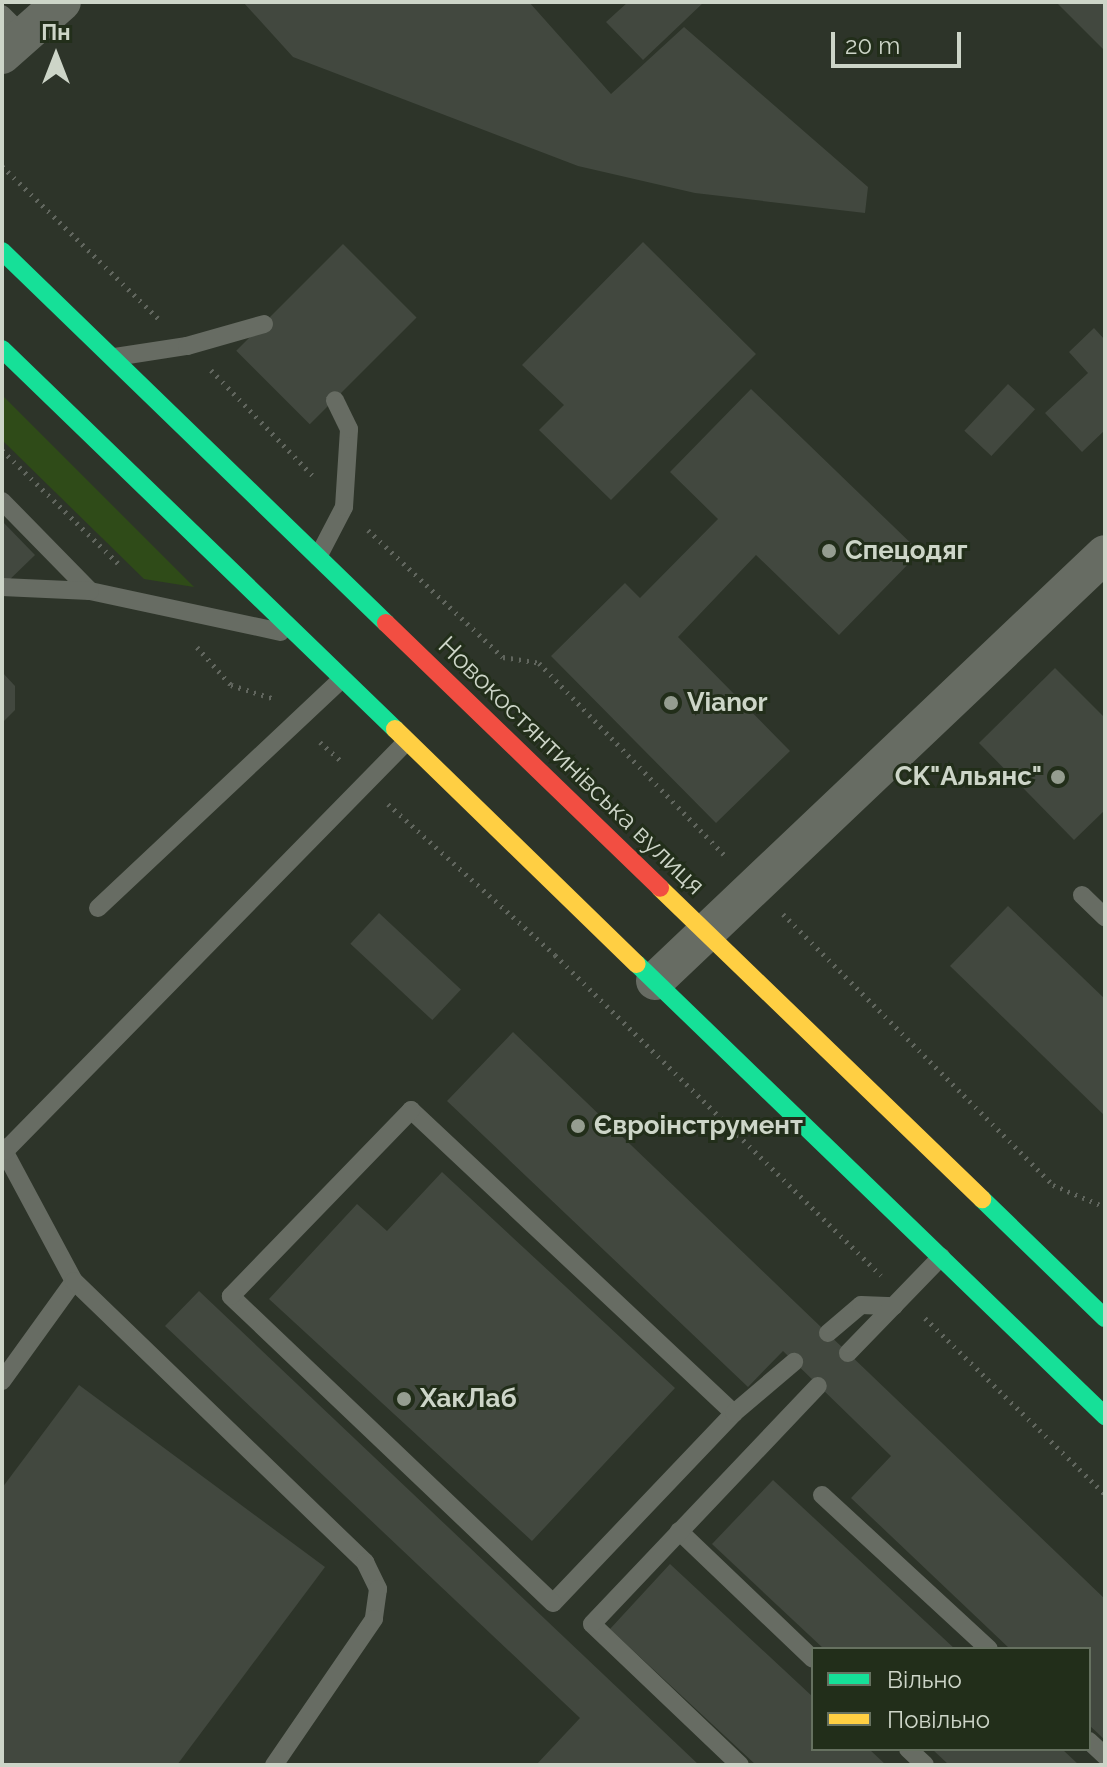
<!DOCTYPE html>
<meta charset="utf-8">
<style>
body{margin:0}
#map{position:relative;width:1107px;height:1767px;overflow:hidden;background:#2d3429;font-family:Raleway,sans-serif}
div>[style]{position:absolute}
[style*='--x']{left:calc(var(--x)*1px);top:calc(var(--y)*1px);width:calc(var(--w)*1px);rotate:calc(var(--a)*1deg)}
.green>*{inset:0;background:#2f4b18}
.building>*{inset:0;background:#42483f;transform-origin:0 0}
.path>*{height:5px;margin-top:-2.5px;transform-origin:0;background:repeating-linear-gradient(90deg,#61665e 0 2px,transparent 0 8px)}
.lane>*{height:18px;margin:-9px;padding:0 9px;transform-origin:9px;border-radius:9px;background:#676c63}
.street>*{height:38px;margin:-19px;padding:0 19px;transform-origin:19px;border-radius:19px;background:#676c63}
.fast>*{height:18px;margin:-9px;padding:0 9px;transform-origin:9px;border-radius:9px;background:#16e098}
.slow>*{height:18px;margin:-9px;padding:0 9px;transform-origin:9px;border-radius:9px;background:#ffcf43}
.jam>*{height:18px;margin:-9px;padding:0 9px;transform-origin:9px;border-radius:9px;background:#f24e42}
.dots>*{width:22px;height:22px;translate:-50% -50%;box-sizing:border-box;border:4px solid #222e1a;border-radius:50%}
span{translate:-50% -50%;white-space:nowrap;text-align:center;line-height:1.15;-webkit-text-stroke:6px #222e1a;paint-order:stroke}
.poi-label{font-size:26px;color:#cdd5c8;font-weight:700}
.left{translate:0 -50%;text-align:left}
.right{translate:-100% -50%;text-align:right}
.street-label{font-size:26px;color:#cdd5c8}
.frame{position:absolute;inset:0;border:4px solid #cdd5c8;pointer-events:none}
.legend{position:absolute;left:811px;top:1647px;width:280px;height:104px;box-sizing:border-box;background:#222e1a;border:2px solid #667160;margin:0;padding:10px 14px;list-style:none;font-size:24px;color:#cdd5c8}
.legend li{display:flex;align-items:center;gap:16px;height:40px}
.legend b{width:40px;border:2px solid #667160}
.north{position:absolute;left:16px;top:16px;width:80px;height:80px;-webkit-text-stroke:6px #222e1a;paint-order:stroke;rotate:0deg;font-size:22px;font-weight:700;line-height:32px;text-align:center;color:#cdd5c8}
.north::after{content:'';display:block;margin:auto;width:28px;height:36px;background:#cdd5c8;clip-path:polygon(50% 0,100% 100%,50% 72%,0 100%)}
.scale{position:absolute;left:831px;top:32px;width:130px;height:36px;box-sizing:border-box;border:4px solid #cdd5c8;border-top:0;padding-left:10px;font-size:24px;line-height:28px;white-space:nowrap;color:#cdd5c8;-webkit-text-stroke:6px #222e1a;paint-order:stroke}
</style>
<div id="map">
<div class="green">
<div style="clip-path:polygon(2px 395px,194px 587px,144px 579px,2px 440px)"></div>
</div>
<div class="building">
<div style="clip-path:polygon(243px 2px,529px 2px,611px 94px,684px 27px,868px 187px,865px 213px,695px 193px,578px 166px,293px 57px)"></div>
<div style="clip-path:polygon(628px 2px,657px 3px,704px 2px,643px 60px,606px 22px)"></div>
<div style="clip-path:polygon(1056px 2px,1105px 2px,1105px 51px)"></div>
<div style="clip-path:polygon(643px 242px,756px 354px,611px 500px,539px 430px,564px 405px,522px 365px)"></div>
<div style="left:343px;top:244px;width:104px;height:151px;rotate:45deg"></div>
<div style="clip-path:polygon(1094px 328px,1105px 340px,1105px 430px,1082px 452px,1045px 413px,1088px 373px,1069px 352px)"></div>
<div style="left:1008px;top:384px;width:37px;height:64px;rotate:43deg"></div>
<div style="clip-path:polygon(751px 389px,920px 552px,839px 635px,756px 555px,678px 637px,790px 751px,716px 823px,551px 656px,625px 583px,640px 598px,718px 519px,670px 472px)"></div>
<div style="clip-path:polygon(2px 521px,35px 555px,2px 587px)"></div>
<div style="clip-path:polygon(1055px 668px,1105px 718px,1105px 810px,1074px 840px,979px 743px)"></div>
<div style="clip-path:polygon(2px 672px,15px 686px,15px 710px,2px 723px)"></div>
<div style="clip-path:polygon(1008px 906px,1105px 999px,1105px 1116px,950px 966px)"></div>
<div style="left:379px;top:913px;width:112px;height:42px;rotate:43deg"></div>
<div style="clip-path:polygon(513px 1032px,1105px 1599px,1105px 1740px,1089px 1725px,1089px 1649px,1010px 1649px,851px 1498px,891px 1456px,783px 1351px,748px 1387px,447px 1101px)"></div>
<div style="clip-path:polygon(442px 1172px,675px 1388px,532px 1541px,269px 1299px,357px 1204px,387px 1231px)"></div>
<div style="clip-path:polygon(199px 1291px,699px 1765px,536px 1765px,580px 1718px,165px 1326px)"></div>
<div style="clip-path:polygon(79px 1385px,325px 1567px,177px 1765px,2px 1765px,2px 1488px)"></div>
<div style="clip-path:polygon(773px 1480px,955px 1649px,824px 1649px,712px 1544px)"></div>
<div style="clip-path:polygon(670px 1564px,813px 1697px,813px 1749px,869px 1749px,886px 1765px,756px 1765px,610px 1629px)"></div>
<div style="clip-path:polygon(932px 1749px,1062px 1749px,1079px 1765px,949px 1765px)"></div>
</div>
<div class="path">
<div style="--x:2;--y:166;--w:218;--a:44.3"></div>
<div style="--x:211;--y:370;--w:150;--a:46.1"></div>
<div style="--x:2;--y:450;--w:163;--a:44.3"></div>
<div style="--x:368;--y:530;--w:185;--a:43.3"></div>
<div style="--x:503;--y:657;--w:36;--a:9"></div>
<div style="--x:539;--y:663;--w:272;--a:46"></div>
<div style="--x:197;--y:647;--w:51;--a:48.2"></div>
<div style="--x:231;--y:685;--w:46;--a:17.7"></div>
<div style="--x:320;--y:742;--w:30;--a:42"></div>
<div style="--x:388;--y:804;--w:225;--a:42.1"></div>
<div style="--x:555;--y:955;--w:457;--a:44.5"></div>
<div style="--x:783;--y:914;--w:383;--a:45.1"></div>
<div style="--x:1053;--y:1185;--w:56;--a:22.9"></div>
<div style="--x:925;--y:1318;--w:252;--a:44.4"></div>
</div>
<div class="lane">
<div style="--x:2;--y:14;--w:30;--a:45"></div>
<div style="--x:115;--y:357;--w:73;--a:-8.7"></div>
<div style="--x:187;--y:346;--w:80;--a:-15.9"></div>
<div style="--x:2;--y:501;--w:126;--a:45.6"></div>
<div style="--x:90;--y:591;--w:195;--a:12.1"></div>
<div style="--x:318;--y:557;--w:56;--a:-62.5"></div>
<div style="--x:344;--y:507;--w:78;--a:-86.3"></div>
<div style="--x:349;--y:429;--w:32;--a:-116"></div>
<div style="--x:2;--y:587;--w:88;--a:2.6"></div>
<div style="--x:1082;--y:895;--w:32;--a:44"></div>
<div style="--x:98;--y:908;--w:335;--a:-43.2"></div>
<div style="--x:411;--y:1110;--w:443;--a:43.2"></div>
<div style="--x:734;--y:1413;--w:262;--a:133.6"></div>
<div style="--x:553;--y:1603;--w:445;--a:-136.4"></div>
<div style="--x:231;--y:1296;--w:259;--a:-45.9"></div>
<div style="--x:2;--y:1147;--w:152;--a:61.8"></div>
<div style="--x:5;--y:1151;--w:574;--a:-45.56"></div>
<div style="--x:828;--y:1333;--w:43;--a:-40.3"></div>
<div style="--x:861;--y:1305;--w:33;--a:2"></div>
<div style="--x:848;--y:1353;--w:134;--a:-45.9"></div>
<div style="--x:2;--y:1381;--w:123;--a:-54.2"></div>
<div style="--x:74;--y:1281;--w:405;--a:44"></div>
<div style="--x:365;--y:1562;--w:30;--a:64"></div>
<div style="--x:378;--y:1589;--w:30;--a:98"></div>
<div style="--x:374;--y:1619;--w:177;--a:124.4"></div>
<div style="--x:734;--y:1413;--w:79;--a:-40.4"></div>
<div style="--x:822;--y:1495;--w:227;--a:42.7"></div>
<div style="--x:679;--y:1531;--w:185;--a:43.7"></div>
<div style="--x:1089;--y:1741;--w:22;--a:43"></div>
<div style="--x:908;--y:1749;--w:23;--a:43"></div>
<div style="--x:740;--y:1765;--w:204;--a:-136.4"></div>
<div style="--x:592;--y:1624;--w:328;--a:-46.5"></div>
</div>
<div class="street">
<div style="--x:2;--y:55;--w:80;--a:-41.5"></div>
<div style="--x:655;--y:981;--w:620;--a:-43.5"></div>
</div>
<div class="fast">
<div style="--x:2;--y:251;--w:535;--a:44.09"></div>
<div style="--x:2;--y:349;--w:547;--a:44.04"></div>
<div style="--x:637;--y:964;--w:651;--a:44"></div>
<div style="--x:982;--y:1199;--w:171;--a:44.1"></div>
</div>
<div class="slow">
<div style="--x:395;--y:729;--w:337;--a:44.2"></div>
<div style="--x:660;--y:888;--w:448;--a:44"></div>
</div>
<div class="jam">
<div style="--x:386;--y:623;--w:381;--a:44"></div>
</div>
<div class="dots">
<div style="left:829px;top:551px;background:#959d90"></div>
<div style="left:671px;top:703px;background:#959d90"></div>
<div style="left:1058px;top:777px;background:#959d90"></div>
<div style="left:578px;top:1126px;background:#959d90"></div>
<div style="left:404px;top:1399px;background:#959d90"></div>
</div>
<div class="poi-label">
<span class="left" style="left:845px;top:551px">Спецодяг</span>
<span class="left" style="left:687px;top:703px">Vianor</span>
<span class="right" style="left:1042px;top:777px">CK"Альянс"</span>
<span class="left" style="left:594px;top:1126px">Євроiнструмент</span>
<span class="left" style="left:420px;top:1399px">ХакЛаб</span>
</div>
<div class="street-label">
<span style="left:571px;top:766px;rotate:44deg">Новокостянтинівська вулиця</span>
</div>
<div class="frame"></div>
<ul class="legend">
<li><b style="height:10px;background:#16e098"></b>Вільно</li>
<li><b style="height:10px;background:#ffcf43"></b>Повільно</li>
</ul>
<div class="north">Пн</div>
<div class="scale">20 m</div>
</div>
